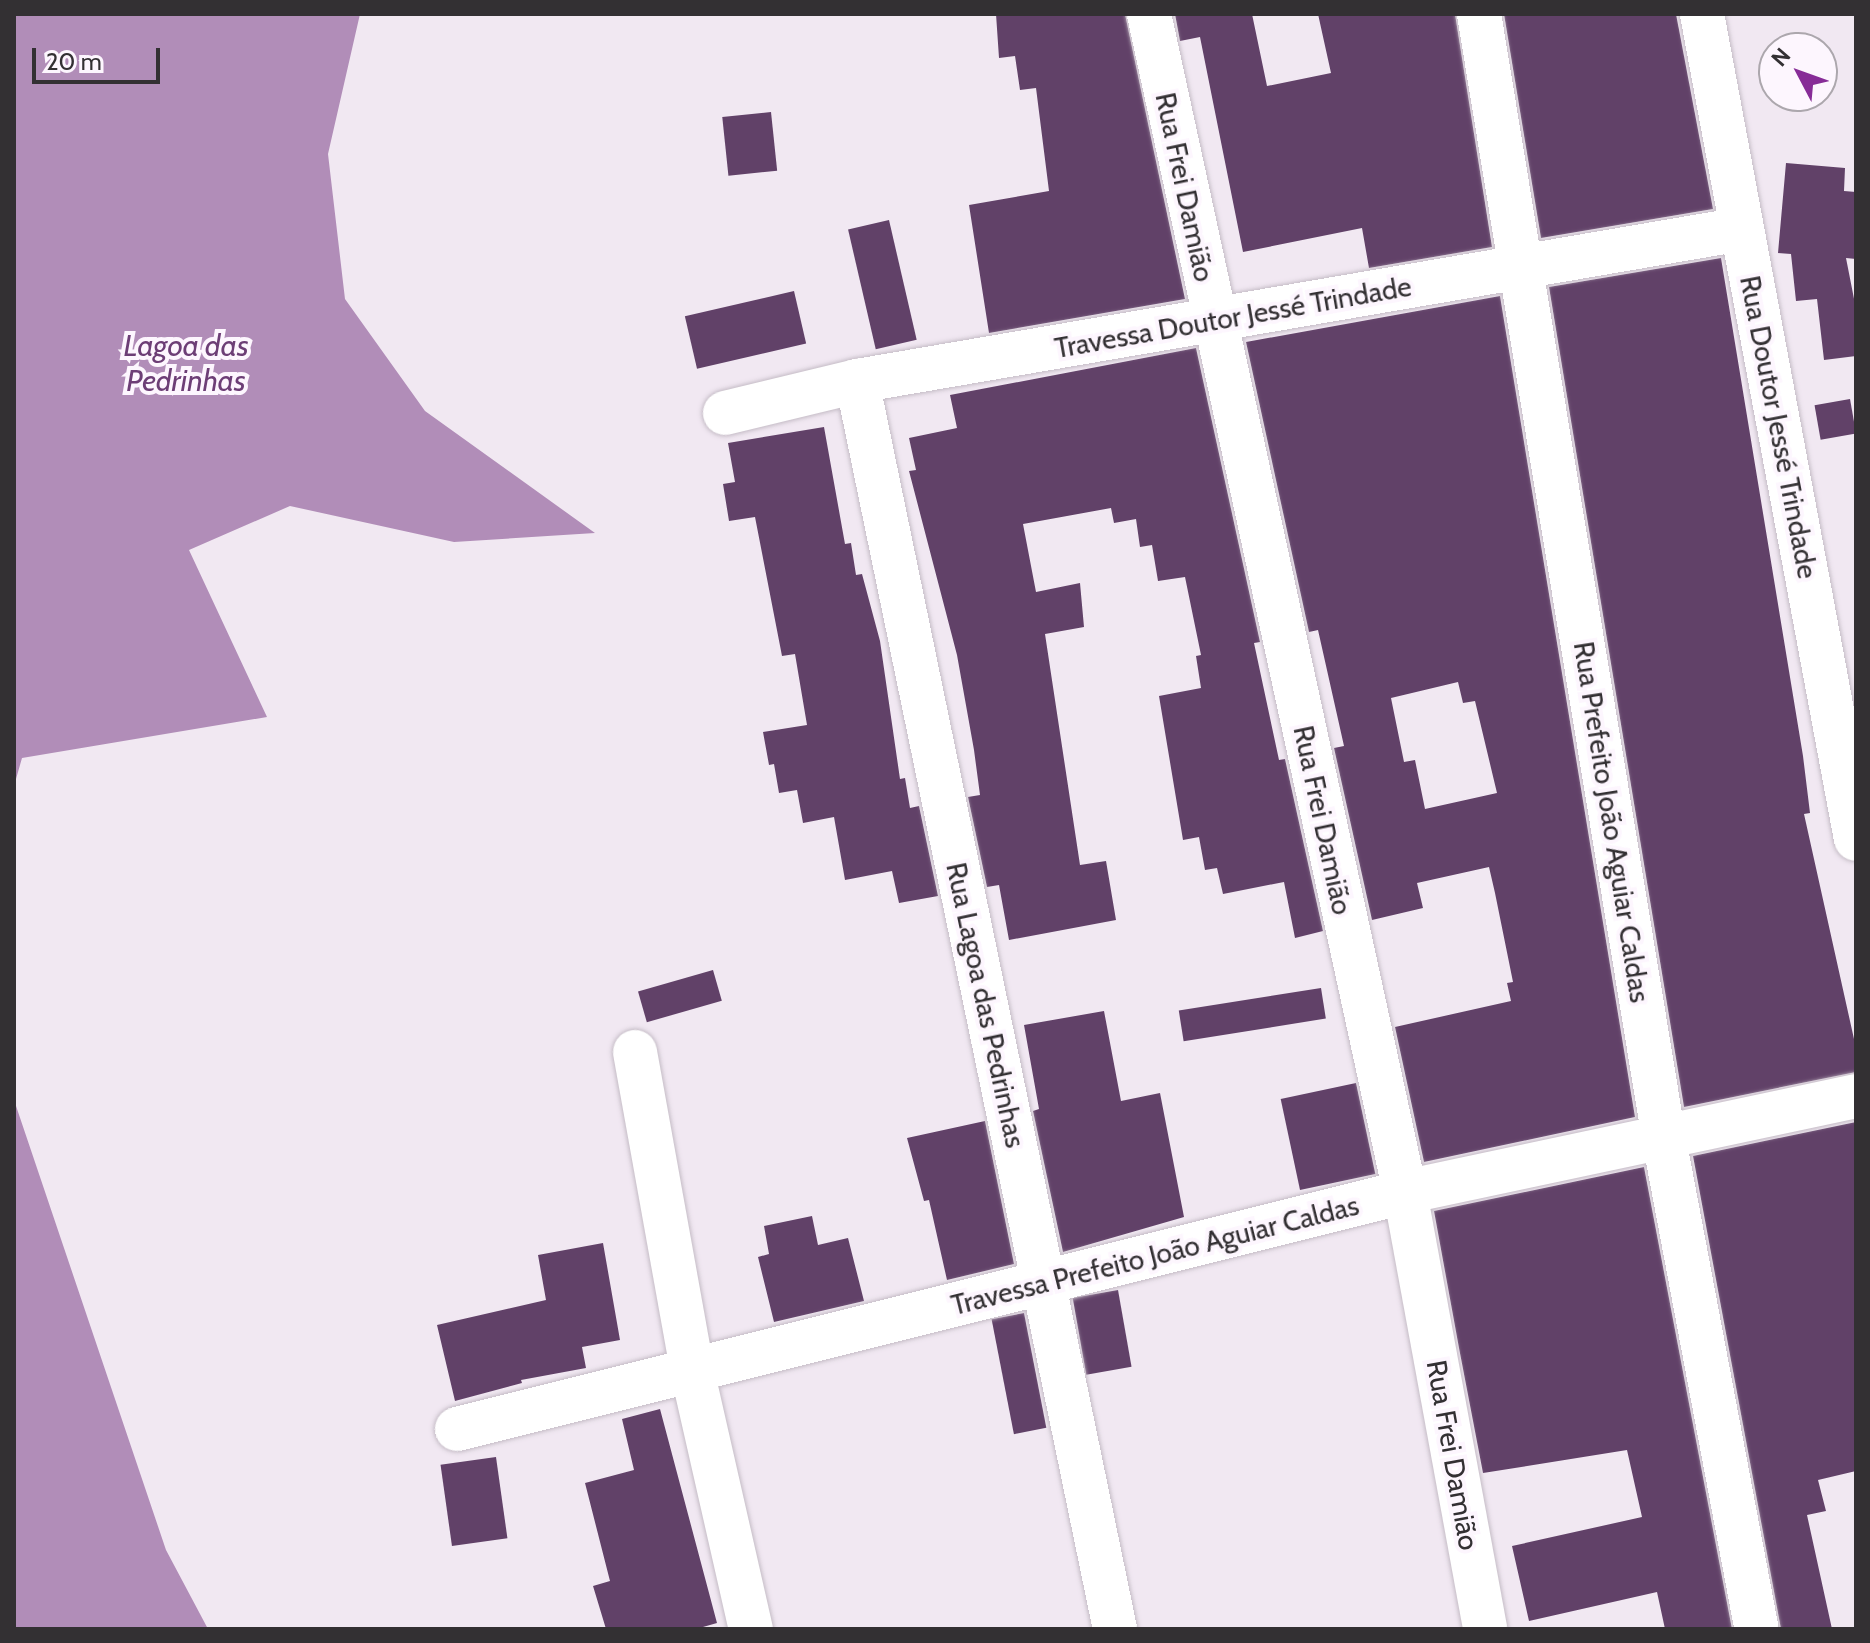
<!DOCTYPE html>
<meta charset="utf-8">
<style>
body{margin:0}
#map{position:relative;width:1870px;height:1643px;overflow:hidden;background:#f1e8f2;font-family:Cabin,sans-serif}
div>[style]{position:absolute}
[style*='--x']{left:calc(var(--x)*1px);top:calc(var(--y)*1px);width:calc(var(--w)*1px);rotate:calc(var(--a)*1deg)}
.water>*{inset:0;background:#b18db8}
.building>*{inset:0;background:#614168;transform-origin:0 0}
.roads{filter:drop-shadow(0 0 2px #c5bcc6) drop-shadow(0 0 2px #c5bcc6)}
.street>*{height:44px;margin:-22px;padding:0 22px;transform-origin:22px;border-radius:22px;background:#fff}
span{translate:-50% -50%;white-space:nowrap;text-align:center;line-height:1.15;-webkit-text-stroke:8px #fdf6fe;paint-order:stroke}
.street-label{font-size:28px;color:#333033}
.water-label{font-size:30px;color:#6d3e76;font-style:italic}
.frame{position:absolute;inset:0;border:16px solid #333033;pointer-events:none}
.north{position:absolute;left:1758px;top:32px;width:80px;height:80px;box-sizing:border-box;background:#fdf6fe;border:2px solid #aca7ad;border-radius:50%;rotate:311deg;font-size:22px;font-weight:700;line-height:32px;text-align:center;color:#333033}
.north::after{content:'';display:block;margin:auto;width:28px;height:36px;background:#872c97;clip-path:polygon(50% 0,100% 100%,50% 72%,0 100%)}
.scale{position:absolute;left:32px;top:48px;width:128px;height:36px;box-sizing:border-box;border:4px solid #333033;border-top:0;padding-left:10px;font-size:24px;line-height:28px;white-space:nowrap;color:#333033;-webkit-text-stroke:6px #fdf6fe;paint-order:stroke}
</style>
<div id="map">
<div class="water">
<div style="clip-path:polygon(14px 14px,360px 14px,328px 154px,345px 299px,425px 411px,595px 533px,454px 542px,290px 506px,189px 550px,267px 717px,22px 758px,14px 786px)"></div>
<div style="clip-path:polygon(14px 1100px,166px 1550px,208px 1629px,14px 1629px)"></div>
</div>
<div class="building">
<div style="clip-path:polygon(996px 14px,1125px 14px,1185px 299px,989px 333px,969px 205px,1049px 191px,1036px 88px,1020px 90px,1015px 56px,999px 58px)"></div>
<div style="clip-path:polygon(1175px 14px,1252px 14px,1267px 86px,1331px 73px,1318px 14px,1455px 14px,1492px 247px,1369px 268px,1362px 228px,1243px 252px,1200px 37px,1180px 41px)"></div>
<div style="clip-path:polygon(1504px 14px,1676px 14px,1713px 209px,1541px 238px)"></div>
<div style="left:771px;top:112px;width:59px;height:49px;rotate:84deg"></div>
<div style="clip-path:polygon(1786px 163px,1845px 168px,1844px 191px,1856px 192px,1856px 259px,1846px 258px,1856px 309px,1856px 356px,1824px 360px,1817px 299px,1796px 301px,1791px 254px,1778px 253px)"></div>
<div style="left:889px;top:220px;width:123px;height:42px;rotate:77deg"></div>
<div style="clip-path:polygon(1721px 258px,1803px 756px,1810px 813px,1804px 814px,1856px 1048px,1856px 1072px,1684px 1107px,1549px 287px)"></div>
<div style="left:794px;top:291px;width:54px;height:112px;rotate:77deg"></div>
<div style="clip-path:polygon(evenodd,1500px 296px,1635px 1117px,1424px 1162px,1395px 1027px,1511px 1001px,1507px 983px,1513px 982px,1495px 893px,1489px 867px,1417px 883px,1423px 908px,1372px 920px,1334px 748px,1344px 746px,1318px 630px,1309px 632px,1246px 342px,1500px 296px,1458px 682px,1463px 703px,1475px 701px,1497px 793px,1425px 809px,1415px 760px,1404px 762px,1391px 698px,1458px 682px)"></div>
<div style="clip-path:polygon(1196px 348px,1260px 642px,1254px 643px,1279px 760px,1285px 759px,1323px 931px,1295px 938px,1284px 882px,1223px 894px,1217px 868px,1205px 870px,1199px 837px,1183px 840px,1159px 696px,1201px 688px,1196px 656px,1201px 655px,1185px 577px,1158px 581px,1152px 545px,1140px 547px,1136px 519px,1114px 523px,1111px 508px,1023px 524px,1036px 592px,1080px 583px,1084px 627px,1045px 634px,1080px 865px,1106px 861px,1116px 920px,1009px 940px,999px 885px,987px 887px,968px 797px,980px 795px,974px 750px,957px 655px,909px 471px,916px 470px,909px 438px,957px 428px,950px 395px)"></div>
<div style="left:1850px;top:399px;width:35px;height:36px;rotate:80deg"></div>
<div style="clip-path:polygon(824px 427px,845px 544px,851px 543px,856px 575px,862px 574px,880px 641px,900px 779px,905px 778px,910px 808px,919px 806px,938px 896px,899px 903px,892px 871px,845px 880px,834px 817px,803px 823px,797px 790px,779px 793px,774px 764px,769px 765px,763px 732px,807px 725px,795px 654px,782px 656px,755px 517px,729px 521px,723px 484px,735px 482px,728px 443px)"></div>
<div style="left:713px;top:970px;width:32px;height:78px;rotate:74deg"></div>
<div style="left:1321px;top:988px;width:31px;height:144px;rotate:81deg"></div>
<div style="clip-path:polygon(1104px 1011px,1121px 1101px,1160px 1093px,1184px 1217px,1063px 1252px,1033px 1111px,1039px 1109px,1024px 1025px)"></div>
<div style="left:1356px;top:1083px;width:93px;height:77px;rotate:78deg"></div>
<div style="clip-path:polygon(985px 1121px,1014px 1264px,947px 1280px,929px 1200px,924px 1201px,907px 1138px)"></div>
<div style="clip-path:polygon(1856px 1122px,1856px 1471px,1818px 1480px,1826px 1511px,1807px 1515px,1832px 1629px,1781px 1629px,1693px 1156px)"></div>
<div style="clip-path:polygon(1644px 1167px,1732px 1629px,1665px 1629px,1657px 1592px,1529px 1621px,1512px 1546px,1642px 1517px,1627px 1450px,1483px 1473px,1459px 1348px,1434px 1211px)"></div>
<div style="clip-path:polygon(812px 1216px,818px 1245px,848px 1238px,864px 1301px,774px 1322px,758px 1257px,769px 1254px,764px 1226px)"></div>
<div style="clip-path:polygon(603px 1243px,620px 1340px,582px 1347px,586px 1368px,521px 1380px,522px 1383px,455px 1401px,437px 1325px,546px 1300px,538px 1255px)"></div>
<div style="left:1118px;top:1290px;width:78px;height:46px;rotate:80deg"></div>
<div style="left:1024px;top:1313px;width:117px;height:33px;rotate:79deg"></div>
<div style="clip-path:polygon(660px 1409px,717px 1623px,696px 1629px,606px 1629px,593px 1586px,610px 1581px,585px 1483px,634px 1470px,622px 1419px)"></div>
<div style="left:496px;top:1457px;width:82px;height:56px;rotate:82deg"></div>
</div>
<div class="roads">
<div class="street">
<div style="--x:1149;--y:14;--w:1205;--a:77.74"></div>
<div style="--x:1405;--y:1192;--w:444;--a:79.6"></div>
<div style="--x:1479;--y:14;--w:1140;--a:80.66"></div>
<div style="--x:1664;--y:1139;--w:499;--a:79.3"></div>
<div style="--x:1702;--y:14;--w:839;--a:79.43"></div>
<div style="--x:857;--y:381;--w:1274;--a:78.32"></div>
<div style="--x:725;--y:413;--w:136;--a:-13.6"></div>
<div style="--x:857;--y:381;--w:898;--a:-9.75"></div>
<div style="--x:635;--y:1052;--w:323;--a:79.8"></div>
<div style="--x:692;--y:1370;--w:266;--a:77.2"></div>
<div style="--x:457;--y:1429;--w:977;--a:-14.04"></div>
<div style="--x:1405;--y:1192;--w:461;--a:-12"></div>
</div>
</div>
<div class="street-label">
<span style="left:1185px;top:187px;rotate:78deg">Rua Frei Damião</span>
<span style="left:1233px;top:317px;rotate:-10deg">Travessa Doutor Jessé Trindade</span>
<span style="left:1779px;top:427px;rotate:79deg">Rua Doutor Jessé Trindade</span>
<span style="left:1323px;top:820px;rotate:78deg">Rua Frei Damião</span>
<span style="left:1612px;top:822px;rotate:81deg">Rua Prefeito João Aguiar Caldas</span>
<span style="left:986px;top:1005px;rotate:78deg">Rua Lagoa das Pedrinhas</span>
<span style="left:1155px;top:1255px;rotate:-14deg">Travessa Prefeito João Aguiar Caldas</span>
<span style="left:1453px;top:1455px;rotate:80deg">Rua Frei Damião</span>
</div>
<div class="water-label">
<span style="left:186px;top:363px">Lagoa das<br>Pedrinhas</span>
</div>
<div class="frame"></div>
<div class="north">N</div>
<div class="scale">20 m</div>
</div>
